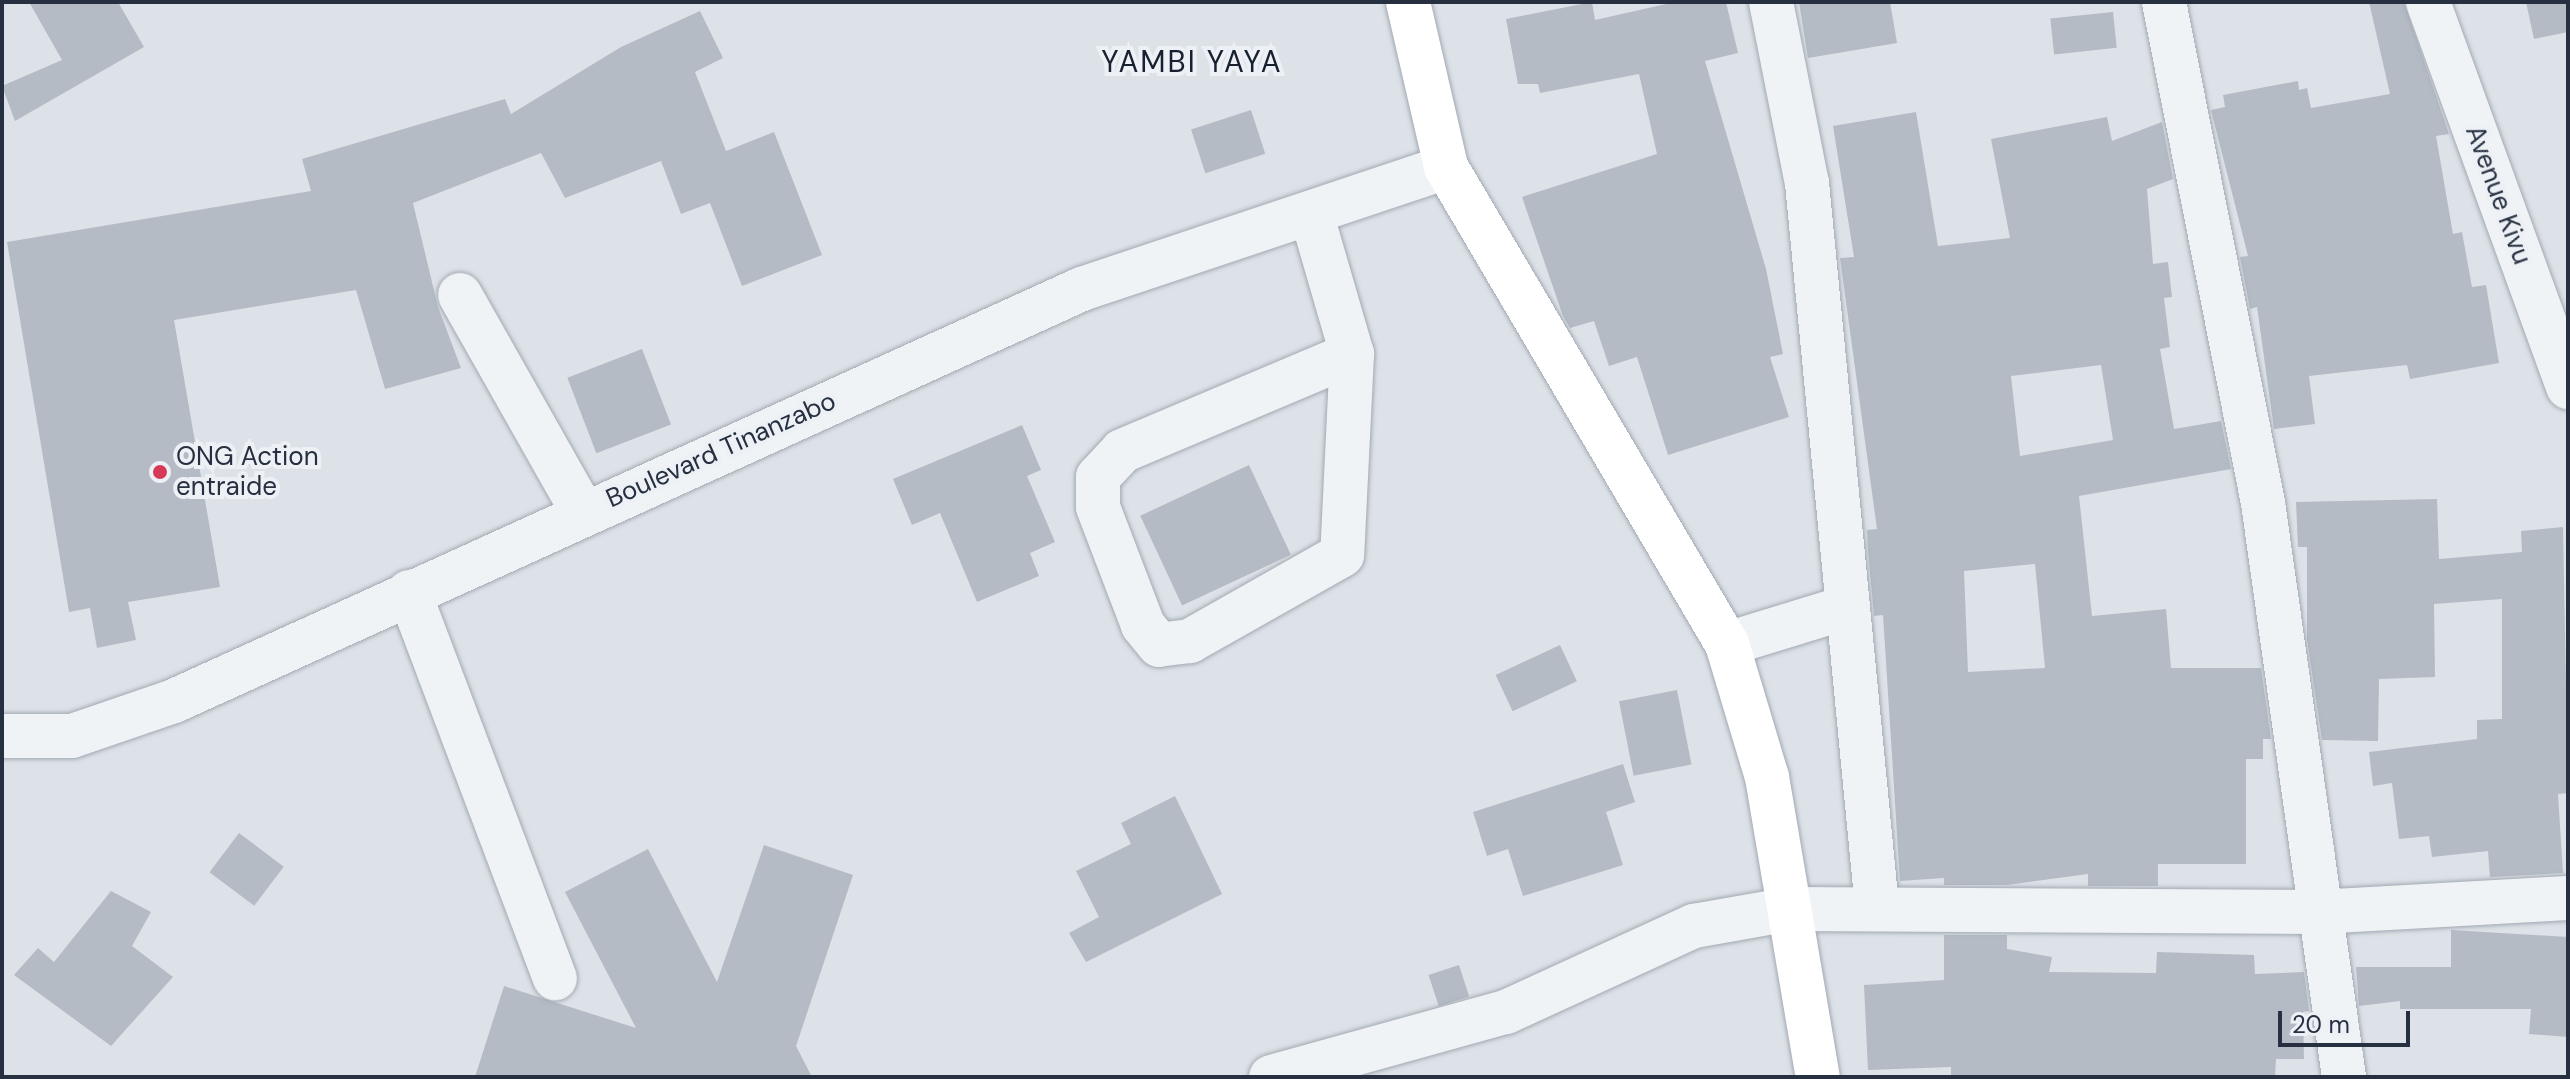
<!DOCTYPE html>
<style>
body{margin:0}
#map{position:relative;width:2570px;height:1079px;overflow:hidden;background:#dde2e8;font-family:"DM Sans",sans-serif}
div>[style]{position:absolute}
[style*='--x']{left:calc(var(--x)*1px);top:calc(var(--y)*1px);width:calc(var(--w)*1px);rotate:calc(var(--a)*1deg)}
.building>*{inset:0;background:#b4bbc5;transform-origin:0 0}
.roads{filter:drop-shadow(0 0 2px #a2a9b2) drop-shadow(0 0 2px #a2a9b2)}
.minor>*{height:44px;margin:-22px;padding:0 22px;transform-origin:22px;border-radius:22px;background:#f0f3f6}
.major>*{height:44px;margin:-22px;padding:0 22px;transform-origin:22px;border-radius:22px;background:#fff}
.dots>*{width:22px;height:22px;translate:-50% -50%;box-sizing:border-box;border:4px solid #edf1f6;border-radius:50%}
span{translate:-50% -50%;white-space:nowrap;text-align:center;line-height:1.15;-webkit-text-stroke:8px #edf1f6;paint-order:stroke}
.street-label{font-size:26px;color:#263040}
.poi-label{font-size:26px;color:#263040}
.left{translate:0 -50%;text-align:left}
.quarter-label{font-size:30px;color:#182130;letter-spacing:2px}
.frame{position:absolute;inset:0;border:4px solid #263040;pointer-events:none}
.scale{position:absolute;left:2278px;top:1011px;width:132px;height:36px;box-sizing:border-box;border:4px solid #263040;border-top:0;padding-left:10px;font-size:24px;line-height:28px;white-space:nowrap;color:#263040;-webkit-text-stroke:6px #edf1f6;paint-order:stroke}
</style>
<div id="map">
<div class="building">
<div style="clip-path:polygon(29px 2px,118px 2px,144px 47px,15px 121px,2px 86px,62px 60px)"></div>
<div style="clip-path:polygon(1592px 2px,1595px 20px,1675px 2px,1726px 2px,1738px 53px,1705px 61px,1766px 269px,1783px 354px,1770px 357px,1789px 417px,1668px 455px,1637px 357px,1609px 366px,1594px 321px,1570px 328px,1563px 316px,1522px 197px,1657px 154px,1639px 74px,1540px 93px,1538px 84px,1518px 84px,1506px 19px)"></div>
<div style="clip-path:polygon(1799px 2px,1890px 2px,1897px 43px,1808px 58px)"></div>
<div style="clip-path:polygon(2369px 2px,2404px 2px,2449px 134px,2436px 136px,2453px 234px,2462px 232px,2472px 287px,2486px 285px,2499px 363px,2410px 379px,2407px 365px,2309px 376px,2315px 424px,2274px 429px,2257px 307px,2250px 309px,2240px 257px,2248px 256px,2211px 110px,2225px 107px,2223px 95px,2298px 81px,2299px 90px,2307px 88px,2311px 108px,2390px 94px)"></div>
<div style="clip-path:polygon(2526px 2px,2568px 2px,2568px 32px,2534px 39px)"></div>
<div style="clip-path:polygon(700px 11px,723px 58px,695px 72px,726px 151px,774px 132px,822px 255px,742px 286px,710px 203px,681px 214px,661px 161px,565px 198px,541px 153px,413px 203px,438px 307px,461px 368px,385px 389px,356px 290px,174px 320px,220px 587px,128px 602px,136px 640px,97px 648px,90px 608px,69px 612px,7px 242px,311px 191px,302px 159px,505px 99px,511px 114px,621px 47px)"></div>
<div style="left:2113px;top:12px;width:36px;height:63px;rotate:84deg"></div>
<div style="left:1251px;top:110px;width:46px;height:63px;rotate:72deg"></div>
<div style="clip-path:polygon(evenodd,1916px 112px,1938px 246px,2010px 238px,1991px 139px,2107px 117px,2112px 141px,2162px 122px,2173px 179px,2147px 189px,2153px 264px,2168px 262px,2172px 297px,2164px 298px,2170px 347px,2160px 349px,2174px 429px,2221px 421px,2231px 469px,2079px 496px,2092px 616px,2166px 609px,2171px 668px,2261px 668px,2271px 739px,2263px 739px,2263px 759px,2246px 759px,2246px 864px,2158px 864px,2158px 886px,2088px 886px,2088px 874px,2007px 885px,1944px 885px,1944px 878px,1900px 881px,1883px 615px,1874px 616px,1868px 551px,1867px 530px,1877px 529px,1840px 258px,1854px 257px,1833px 126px,1916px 112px,2101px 365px,2113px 440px,2020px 456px,2011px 376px,2101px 365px,1916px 112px,2035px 564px,2045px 668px,1968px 672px,1964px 571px,2035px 564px)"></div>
<div style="left:642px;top:349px;width:81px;height:80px;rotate:69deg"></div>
<div style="clip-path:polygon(1022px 425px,1041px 470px,1027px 476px,1055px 542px,1030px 553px,1039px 576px,977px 602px,940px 513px,912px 525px,893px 479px)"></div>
<div style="left:1249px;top:465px;width:99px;height:120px;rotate:65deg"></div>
<div style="clip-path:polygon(2437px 499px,2439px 559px,2522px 552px,2521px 531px,2563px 527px,2568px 793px,2558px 794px,2563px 873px,2490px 877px,2488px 851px,2432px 857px,2429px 836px,2399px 839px,2392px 783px,2373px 786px,2369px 752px,2477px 739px,2477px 720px,2502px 719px,2502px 599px,2434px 604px,2435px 677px,2379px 679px,2378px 741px,2322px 740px,2307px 639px,2307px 547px,2298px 547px,2296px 502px)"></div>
<div style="left:1560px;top:645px;width:40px;height:71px;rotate:65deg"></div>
<div style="left:1677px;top:690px;width:76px;height:59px;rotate:79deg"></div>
<div style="clip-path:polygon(1623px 764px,1635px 802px,1606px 812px,1623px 865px,1523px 896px,1508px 849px,1487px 856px,1473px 812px)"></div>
<div style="clip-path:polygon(1175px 796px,1222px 894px,1086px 962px,1069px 933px,1099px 917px,1076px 871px,1131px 844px,1121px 823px)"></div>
<div style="left:239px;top:833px;width:56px;height:49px;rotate:37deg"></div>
<div style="clip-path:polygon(764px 845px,853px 875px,796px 1046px,812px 1077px,475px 1077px,504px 986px,636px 1028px,565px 892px,648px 849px,717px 982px)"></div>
<div style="clip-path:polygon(111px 891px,151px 912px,132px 946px,173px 977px,111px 1046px,14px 975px,38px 948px,54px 962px)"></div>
<div style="clip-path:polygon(2451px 930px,2568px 937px,2568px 1037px,2529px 1034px,2531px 1009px,2400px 1009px,2400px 1001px,2359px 1006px,2356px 967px,2451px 967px)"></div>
<div style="clip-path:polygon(1944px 935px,2007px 935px,2007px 949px,2052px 957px,2049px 972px,2156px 973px,2157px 952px,2254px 955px,2255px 974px,2304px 972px,2309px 1011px,2303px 1012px,2304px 1059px,2276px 1059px,2275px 1077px,1951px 1077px,1951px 1067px,1868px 1070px,1864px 985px,1944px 980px)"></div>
<div style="left:1459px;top:965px;width:33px;height:32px;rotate:72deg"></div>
</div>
<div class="roads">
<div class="minor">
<div style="--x:1771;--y:2;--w:185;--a:78.8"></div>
<div style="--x:1807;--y:183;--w:727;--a:84.48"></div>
<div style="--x:2164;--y:2;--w:511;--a:78.82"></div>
<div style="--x:2263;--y:503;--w:580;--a:81.97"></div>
<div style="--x:2428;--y:2;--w:410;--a:70"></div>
<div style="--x:1311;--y:213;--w:147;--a:73.8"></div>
<div style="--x:1352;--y:354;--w:201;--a:92.8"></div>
<div style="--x:1342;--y:555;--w:175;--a:150.5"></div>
<div style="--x:1190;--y:641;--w:31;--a:173"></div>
<div style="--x:1159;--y:645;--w:26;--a:-129"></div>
<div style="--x:1143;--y:625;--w:126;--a:-110.9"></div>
<div style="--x:1098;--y:507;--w:30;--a:-90"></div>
<div style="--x:1098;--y:477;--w:35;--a:-47"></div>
<div style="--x:1122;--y:451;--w:250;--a:-22.9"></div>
<div style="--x:460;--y:295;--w:249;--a:60.5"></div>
<div style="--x:409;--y:592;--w:413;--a:69.3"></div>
<div style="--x:1727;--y:644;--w:122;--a:-17.1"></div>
<div style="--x:2;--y:736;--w:70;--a:0"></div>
<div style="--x:72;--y:736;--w:108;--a:-18.9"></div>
<div style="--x:174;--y:701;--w:997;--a:-24.41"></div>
<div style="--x:1082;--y:289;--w:384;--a:-18.5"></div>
<div style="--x:1271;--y:1077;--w:244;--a:-15.5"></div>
<div style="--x:1506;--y:1012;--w:207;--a:-24.6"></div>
<div style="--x:1694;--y:926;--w:97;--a:-10"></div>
<div style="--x:1790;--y:909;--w:527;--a:0.33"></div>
<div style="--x:2317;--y:912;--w:251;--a:-3.2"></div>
</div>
<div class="major">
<div style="--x:1408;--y:2;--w:169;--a:77"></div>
<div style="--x:1446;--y:167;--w:554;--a:59.5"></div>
<div style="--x:1727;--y:644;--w:139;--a:73.3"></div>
<div style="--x:1767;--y:777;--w:304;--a:80.4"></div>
</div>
</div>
<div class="dots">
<div style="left:160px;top:472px;background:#d63a57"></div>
</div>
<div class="street-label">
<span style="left:2498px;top:195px;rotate:70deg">Avenue Kivu</span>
<span style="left:721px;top:450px;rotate:-24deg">Boulevard Tinanzabo</span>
</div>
<div class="poi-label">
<span class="left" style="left:176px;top:472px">ONG Action<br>entraide</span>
</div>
<div class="quarter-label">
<span style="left:1192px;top:62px">YAMBI YAYA</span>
</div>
<div class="frame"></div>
<div class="scale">20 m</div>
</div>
